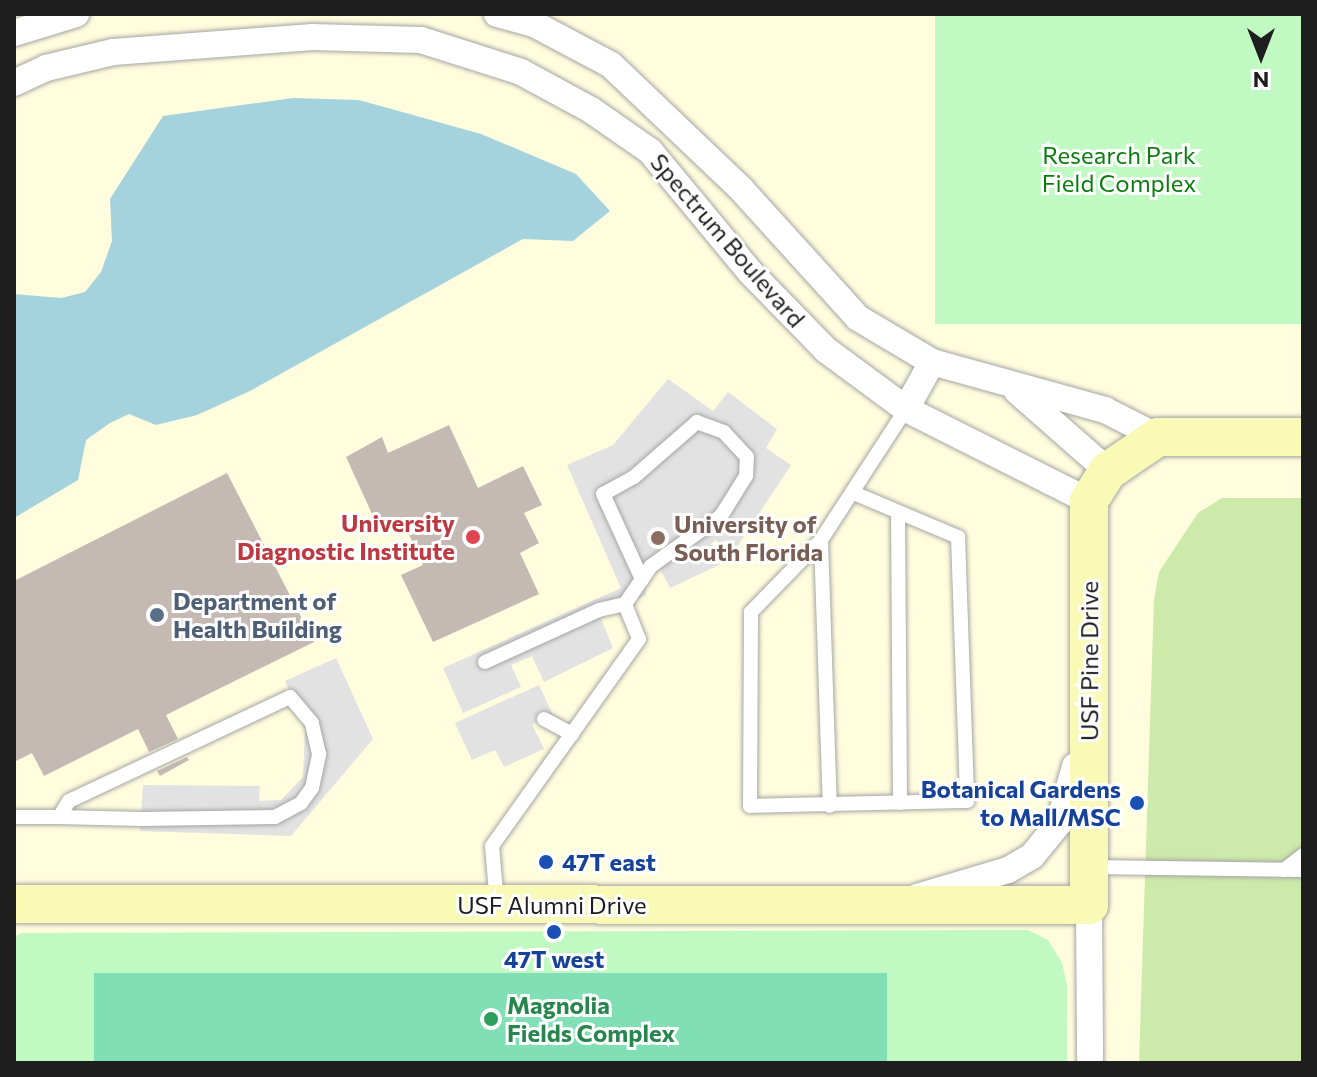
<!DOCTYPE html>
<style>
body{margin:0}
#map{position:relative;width:1317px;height:1077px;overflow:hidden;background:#efebe4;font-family:Commissioner,sans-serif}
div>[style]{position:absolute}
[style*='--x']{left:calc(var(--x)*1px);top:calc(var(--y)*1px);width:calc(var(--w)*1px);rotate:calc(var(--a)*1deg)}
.education>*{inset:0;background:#fffddd;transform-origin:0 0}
.grass>*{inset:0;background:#cceaa9}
.park>*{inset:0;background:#c0fac2;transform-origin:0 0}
.pitch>*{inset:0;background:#81dfb6;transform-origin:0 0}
.parking>*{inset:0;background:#e2e2e2}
.water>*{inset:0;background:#a4d3dd}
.building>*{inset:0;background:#c4bab3}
.roads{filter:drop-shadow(0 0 2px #a5a5a5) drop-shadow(0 0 2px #a5a5a5)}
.lane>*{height:14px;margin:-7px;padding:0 7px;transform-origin:7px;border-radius:7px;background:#fff}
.street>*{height:26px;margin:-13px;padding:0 13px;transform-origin:13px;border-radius:13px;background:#fff}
.secondary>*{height:38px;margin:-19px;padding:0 19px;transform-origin:19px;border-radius:19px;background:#fafab7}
.dots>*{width:22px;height:22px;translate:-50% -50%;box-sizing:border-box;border:4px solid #fff;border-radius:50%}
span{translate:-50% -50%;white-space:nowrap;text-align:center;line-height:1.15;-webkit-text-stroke:6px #fff;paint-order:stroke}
.park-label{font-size:24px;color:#0b7d0f}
.street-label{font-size:24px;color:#1e1e1e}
.health-label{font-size:24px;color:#be3a42;font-weight:700}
.right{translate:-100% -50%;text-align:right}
.education-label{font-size:24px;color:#785e54;font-weight:700}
.left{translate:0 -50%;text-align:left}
.service-label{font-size:24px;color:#4e5e75;font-weight:700}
.transit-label{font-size:24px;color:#164399;font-weight:700}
.leisure-label{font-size:24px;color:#27864d;font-weight:700}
.frame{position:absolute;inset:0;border:16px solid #1e1e1e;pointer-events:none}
.north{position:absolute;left:1221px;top:16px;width:80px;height:80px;-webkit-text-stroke:6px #fff;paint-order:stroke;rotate:180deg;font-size:22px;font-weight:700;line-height:32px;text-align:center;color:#1e1e1e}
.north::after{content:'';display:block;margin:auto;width:28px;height:36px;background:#1e1e1e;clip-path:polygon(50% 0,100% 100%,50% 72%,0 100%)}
</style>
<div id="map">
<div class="education">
<div style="left:14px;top:14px;width:1289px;height:1049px"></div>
</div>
<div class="grass">
<div style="clip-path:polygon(1222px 498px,1303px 498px,1303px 1063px,1139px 1063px,1154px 599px,1159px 572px,1198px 513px)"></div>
</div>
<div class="park">
<div style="left:935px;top:14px;width:368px;height:310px"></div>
<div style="clip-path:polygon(1028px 930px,1048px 940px,1062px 963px,1067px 985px,1067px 1063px,14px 1063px,14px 937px,22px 933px)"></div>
</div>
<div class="pitch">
<div style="left:94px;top:973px;width:793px;height:90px"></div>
</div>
<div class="parking">
<div style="clip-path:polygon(668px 379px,713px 411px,728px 392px,777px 429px,766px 448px,791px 465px,733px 553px,715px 540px,711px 544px,725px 555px,719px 565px,670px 588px,660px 569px,647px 577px,646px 595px,600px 616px,613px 648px,544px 682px,532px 656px,511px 665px,521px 687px,463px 713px,443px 668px,621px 588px,567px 465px,613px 445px)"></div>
<div style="clip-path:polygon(336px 658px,373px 739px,291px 836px,140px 831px,143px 785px,260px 786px,259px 801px,281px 800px,303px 777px,305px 729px,285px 681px)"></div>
<div style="clip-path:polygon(539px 685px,553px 715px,532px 724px,544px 749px,504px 767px,495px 750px,472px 760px,455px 723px)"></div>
</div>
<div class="water">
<div style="clip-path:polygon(293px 98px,359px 100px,481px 134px,576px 174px,610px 211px,573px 241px,523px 239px,250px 391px,197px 415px,156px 425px,129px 414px,110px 423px,86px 440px,78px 480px,14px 518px,14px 294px,61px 298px,85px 292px,101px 272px,112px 241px,110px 199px,163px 116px)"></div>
</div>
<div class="building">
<div style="clip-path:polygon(449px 425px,478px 488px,523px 466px,542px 505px,524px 513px,539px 543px,520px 553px,539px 594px,433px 642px,401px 575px,423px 565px,401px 517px,378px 527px,346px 457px,382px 437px,388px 453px)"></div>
<div style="clip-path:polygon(227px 473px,314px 642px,166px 715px,178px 739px,149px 752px,138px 729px,44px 776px,32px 753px,14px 762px,14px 581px)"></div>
<div style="clip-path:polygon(187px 757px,189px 760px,160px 776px,157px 771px)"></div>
</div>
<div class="roads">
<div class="lane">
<div style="--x:856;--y:494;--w:111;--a:22.9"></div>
<div style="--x:958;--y:537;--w:264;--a:88"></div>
<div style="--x:967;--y:801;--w:217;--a:178.7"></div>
<div style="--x:750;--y:806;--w:194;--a:-89.7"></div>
<div style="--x:751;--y:612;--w:100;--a:-45.8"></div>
<div style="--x:821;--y:540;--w:156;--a:-57"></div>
<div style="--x:898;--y:513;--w:290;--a:89.6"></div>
<div style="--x:821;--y:540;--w:266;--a:88.1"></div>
<div style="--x:485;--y:662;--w:125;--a:-24.5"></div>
<div style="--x:599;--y:610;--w:27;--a:-13"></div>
<div style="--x:625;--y:604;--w:46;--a:-55.6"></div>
<div style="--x:651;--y:566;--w:86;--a:-35.5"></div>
<div style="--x:721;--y:516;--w:47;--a:-58"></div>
<div style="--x:746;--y:476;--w:19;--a:-87"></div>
<div style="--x:747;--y:457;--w:34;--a:-133"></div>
<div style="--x:724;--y:432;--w:29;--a:-160"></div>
<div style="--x:697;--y:422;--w:84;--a:138.9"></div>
<div style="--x:634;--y:477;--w:35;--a:151"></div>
<div style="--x:603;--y:494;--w:94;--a:65.4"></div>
<div style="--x:544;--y:719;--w:32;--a:28"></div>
<div style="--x:14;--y:817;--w:45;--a:0"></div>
<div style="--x:59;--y:817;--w:82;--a:1.4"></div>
<div style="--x:141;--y:819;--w:134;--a:-0.9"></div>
<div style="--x:275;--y:817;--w:30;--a:-28"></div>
<div style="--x:301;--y:803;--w:19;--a:-54"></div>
<div style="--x:312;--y:788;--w:35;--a:-78"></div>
<div style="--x:319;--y:754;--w:32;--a:-103"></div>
<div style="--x:312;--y:723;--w:34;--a:-130"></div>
<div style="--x:290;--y:697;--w:244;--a:154.8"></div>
<div style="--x:69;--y:801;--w:19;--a:122"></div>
<div style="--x:1091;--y:867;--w:212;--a:0.8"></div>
<div style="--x:1284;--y:870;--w:24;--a:-38"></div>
<div style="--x:497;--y:905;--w:59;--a:-94.8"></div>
<div style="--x:492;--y:846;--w:254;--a:-54.6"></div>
<div style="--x:639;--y:639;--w:38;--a:-112"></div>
</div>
<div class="street">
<div style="--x:497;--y:14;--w:38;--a:15"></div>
<div style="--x:534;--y:24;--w:87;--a:28"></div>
<div style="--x:611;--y:65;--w:180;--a:43.6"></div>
<div style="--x:741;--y:189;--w:174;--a:47.8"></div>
<div style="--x:858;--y:318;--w:86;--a:30.7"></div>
<div style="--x:932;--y:362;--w:180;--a:15.5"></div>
<div style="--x:1105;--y:410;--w:59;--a:27"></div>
<div style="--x:14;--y:33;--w:65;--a:-17"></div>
<div style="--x:14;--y:83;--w:35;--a:-25"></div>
<div style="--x:46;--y:68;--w:69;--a:-13.4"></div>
<div style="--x:113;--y:52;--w:200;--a:-4.3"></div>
<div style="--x:312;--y:37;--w:109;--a:1.6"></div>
<div style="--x:421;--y:40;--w:105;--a:17.7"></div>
<div style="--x:521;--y:72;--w:80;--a:28.5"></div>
<div style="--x:591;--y:110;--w:72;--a:34.8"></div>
<div style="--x:650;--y:151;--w:157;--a:50.4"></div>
<div style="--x:750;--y:272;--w:109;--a:45.7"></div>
<div style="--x:826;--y:350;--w:99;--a:36.4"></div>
<div style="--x:906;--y:409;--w:205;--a:26.7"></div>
<div style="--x:1017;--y:391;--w:121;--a:41.3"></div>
<div style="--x:906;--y:409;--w:54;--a:-61"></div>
<div style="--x:917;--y:897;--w:95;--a:-16.5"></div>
<div style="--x:1008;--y:870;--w:28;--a:-30"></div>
<div style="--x:1032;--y:856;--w:43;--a:-50.7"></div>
<div style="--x:1059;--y:823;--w:59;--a:-74.3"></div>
<div style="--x:1089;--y:905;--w:158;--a:89.6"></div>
</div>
<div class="secondary">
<div style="--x:14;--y:904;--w:1075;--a:0.05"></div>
<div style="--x:1089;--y:905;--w:404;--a:-90"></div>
<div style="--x:1089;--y:501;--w:36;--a:-58"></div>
<div style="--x:1108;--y:471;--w:60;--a:-34.2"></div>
<div style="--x:1158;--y:437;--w:145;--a:0"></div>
</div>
</div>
<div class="dots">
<div style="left:473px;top:537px;background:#e0444e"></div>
<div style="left:658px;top:538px;background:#8d6e63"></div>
<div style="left:157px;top:615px;background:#5c6f8a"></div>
<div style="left:1137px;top:803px;background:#1a4fb4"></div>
<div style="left:546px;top:862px;background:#1a4fb4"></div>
<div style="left:554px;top:932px;background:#1a4fb4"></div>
<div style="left:491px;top:1019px;background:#2e9e5b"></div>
</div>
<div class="park-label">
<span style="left:1119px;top:169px">Research Park<br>Field Complex</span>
</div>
<div class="street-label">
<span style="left:728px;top:240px;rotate:49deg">Spectrum Boulevard</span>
<span style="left:1089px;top:661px;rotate:-90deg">USF Pine Drive</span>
<span style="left:552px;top:905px">USF Alumni Drive</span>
</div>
<div class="health-label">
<span class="right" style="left:455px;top:537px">University<br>Diagnostic Institute</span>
</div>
<div class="education-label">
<span class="left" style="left:674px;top:538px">University of<br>South Florida</span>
</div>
<div class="service-label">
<span class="left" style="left:173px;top:615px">Department of<br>Health Building</span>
</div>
<div class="transit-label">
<span class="right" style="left:1121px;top:803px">Botanical Gardens<br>to Mall/MSC</span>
<span class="left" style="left:562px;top:862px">47T east</span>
<span style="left:554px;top:959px">47T west</span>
</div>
<div class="leisure-label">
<span class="left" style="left:507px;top:1019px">Magnolia<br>Fields Complex</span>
</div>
<div class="frame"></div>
<div class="north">N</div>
</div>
